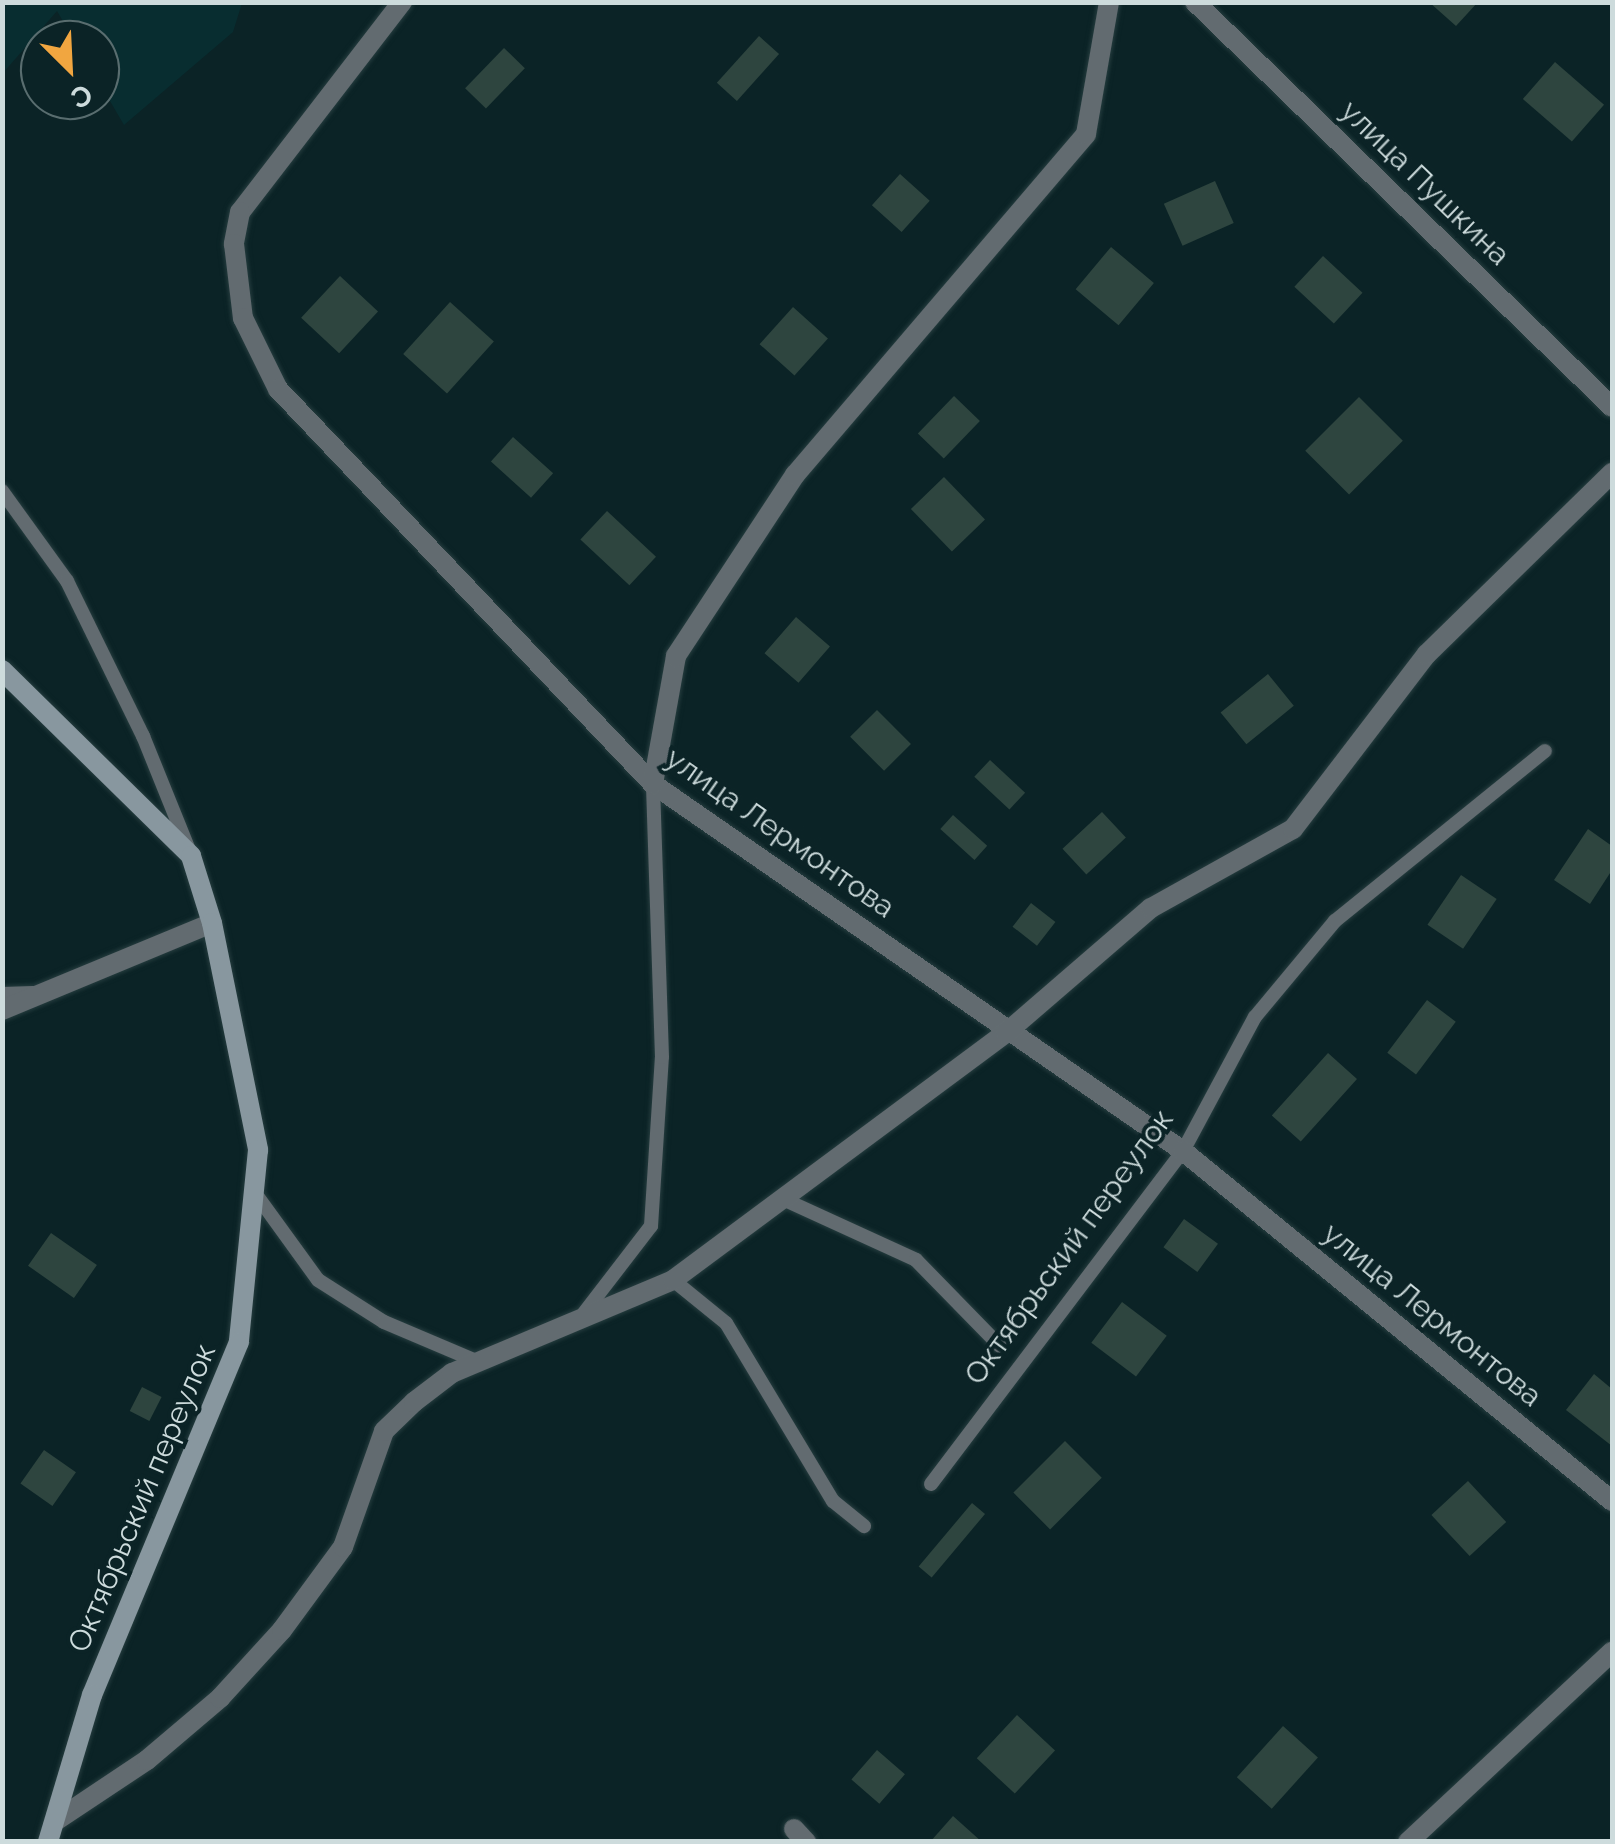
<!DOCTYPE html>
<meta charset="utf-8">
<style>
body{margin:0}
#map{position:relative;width:1615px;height:1844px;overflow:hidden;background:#0b2326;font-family:Raleway,sans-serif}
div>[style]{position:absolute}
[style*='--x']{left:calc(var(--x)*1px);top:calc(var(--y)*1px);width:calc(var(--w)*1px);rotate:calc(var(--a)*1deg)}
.built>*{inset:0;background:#082d30}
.building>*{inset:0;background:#2e453f;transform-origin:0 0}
.roads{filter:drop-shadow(0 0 2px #263d3f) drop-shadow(0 0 2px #263d3f)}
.lane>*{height:14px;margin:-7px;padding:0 7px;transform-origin:7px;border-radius:7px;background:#626b70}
.street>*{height:20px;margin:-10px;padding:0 10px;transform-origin:10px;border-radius:10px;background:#626b70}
.secondary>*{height:20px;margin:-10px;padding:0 10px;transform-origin:10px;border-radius:10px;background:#88979f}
span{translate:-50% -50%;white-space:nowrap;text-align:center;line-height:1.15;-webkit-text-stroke:8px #0b2326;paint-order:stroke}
.street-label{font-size:30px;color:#cddbdc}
.frame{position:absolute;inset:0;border:5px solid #cddbdc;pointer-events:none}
.north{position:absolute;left:20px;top:20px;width:100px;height:100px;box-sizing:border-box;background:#0b2326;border:2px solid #596d6f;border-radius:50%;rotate:156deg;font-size:28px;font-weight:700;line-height:40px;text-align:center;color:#cddbdc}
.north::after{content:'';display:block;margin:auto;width:35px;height:45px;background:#f1a640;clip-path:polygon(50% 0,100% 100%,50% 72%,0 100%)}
</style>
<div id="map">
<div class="built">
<div style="clip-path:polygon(3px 2px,242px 2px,242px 3px,233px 32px,124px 125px,100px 84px,100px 40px,74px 40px,57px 11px,3px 73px)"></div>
</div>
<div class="building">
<div style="clip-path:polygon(1429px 2px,1478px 2px,1456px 26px)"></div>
<div style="left:759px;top:36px;width:27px;height:63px;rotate:42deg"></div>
<div style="left:504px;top:48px;width:29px;height:56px;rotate:44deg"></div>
<div style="left:1555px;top:62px;width:65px;height:49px;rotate:41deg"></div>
<div style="left:900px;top:174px;width:40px;height:42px;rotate:42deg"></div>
<div style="left:1215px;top:181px;width:46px;height:56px;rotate:66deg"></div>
<div style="left:1111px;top:247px;width:56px;height:55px;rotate:40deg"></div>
<div style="left:1323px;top:256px;width:54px;height:42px;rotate:43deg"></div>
<div style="left:340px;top:276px;width:52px;height:57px;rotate:43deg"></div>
<div style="left:450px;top:302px;width:59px;height:70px;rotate:42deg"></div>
<div style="left:793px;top:307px;width:47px;height:50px;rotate:42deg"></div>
<div style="left:954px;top:396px;width:36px;height:52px;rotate:44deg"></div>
<div style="left:1359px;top:397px;width:62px;height:76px;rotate:45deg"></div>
<div style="left:513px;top:437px;width:54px;height:33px;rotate:42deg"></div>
<div style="left:944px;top:477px;width:59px;height:46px;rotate:46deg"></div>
<div style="left:607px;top:511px;width:67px;height:39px;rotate:43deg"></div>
<div style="left:796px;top:617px;width:45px;height:48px;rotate:41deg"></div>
<div style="left:1268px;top:674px;width:41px;height:61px;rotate:51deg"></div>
<div style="left:877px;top:710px;width:48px;height:38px;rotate:45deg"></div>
<div style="left:990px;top:760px;width:48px;height:23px;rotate:43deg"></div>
<div style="left:1102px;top:812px;width:35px;height:54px;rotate:47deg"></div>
<div style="left:953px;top:815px;width:46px;height:19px;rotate:42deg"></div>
<div style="clip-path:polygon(1588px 829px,1612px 846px,1612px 870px,1590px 904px,1554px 880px)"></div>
<div style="left:1461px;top:875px;width:43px;height:60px;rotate:34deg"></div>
<div style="left:1031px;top:903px;width:31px;height:30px;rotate:38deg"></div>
<div style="left:1427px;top:1000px;width:36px;height:66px;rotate:37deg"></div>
<div style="left:1328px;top:1053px;width:39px;height:84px;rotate:42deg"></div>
<div style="left:1184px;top:1219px;width:42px;height:35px;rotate:36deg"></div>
<div style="left:51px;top:1233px;width:56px;height:40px;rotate:35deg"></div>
<div style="left:1122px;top:1302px;width:56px;height:51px;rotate:37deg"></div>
<div style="clip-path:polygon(1594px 1374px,1612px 1389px,1612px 1446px,1566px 1410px)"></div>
<div style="left:142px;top:1387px;width:22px;height:27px;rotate:27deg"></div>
<div style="left:1065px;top:1441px;width:52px;height:73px;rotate:45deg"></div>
<div style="left:44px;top:1450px;width:39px;height:41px;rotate:35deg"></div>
<div style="left:1468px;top:1481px;width:56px;height:50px;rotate:47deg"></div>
<div style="left:972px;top:1503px;width:17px;height:83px;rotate:40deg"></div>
<div style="left:1017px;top:1715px;width:52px;height:59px;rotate:43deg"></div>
<div style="left:1283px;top:1726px;width:47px;height:69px;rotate:42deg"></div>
<div style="left:877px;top:1750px;width:37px;height:39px;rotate:41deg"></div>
<div style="clip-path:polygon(953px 1816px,982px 1842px,930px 1842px)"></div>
</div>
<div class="roads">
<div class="lane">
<div style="--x:2;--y:491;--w:111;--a:54.2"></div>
<div style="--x:67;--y:581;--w:173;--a:63.9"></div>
<div style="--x:143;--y:736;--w:123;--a:68"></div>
<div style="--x:2;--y:994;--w:31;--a:-2"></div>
<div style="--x:255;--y:1193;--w:107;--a:54.1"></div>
<div style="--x:318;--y:1280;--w:78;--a:32.5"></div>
<div style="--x:384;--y:1322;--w:100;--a:23"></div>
<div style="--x:783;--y:1199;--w:146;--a:24.6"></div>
<div style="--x:916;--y:1260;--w:120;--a:45.7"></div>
<div style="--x:673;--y:1280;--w:68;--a:39.1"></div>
<div style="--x:726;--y:1323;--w:208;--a:59"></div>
<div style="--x:833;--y:1501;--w:40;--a:39"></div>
<div style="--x:584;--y:1313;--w:110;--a:-52.4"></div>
<div style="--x:651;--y:1226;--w:169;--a:-86.3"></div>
<div style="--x:662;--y:1057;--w:273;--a:-91.9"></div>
<div style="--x:931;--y:1484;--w:418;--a:-52.9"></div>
<div style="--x:1183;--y:1151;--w:152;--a:-61.8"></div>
<div style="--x:1255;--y:1017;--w:125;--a:-50.2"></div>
<div style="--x:1335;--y:921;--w:270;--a:-39"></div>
</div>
<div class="street">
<div style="--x:402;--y:2;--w:265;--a:127.6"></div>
<div style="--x:240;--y:212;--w:33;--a:101"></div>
<div style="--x:234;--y:244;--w:75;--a:83.1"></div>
<div style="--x:243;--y:318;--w:79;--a:63.8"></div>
<div style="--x:278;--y:389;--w:545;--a:46.49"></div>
<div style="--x:653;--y:784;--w:645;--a:34.7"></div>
<div style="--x:1183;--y:1151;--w:554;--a:39.21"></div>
<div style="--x:1195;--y:2;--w:581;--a:44.16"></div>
<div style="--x:653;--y:784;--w:130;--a:-79.8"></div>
<div style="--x:676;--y:656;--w:217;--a:-56.7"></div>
<div style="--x:795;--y:475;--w:448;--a:-49.5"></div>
<div style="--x:1086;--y:134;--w:134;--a:-80.1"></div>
<div style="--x:2;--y:1010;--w:227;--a:-22.5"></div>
<div style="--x:57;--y:1820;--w:108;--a:-33.7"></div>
<div style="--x:147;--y:1760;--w:96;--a:-40.3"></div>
<div style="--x:220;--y:1698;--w:92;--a:-47.6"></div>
<div style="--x:282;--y:1630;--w:103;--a:-53.7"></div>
<div style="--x:343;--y:1547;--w:123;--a:-70.5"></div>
<div style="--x:384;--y:1431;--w:42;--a:-44"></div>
<div style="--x:414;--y:1402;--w:48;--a:-37.3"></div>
<div style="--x:452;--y:1373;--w:240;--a:-22.8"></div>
<div style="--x:673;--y:1280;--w:415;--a:-36.6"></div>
<div style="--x:1006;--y:1033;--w:191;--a:-40.8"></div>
<div style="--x:1151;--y:908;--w:162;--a:-29.1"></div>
<div style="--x:1293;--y:829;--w:220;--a:-52.6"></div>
<div style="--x:1427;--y:654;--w:259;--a:-44.4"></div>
<div style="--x:794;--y:1829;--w:18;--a:47"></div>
<div style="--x:1408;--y:1842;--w:279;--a:-43"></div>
</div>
<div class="secondary">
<div style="--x:2;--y:670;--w:265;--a:44.5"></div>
<div style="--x:191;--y:856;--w:70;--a:72.6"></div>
<div style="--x:212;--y:923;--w:232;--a:78.5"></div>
<div style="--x:258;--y:1150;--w:193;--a:95.7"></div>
<div style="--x:239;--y:1342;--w:382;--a:112.6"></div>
<div style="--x:92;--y:1695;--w:153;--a:106.7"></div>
</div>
</div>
<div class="street-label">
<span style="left:1425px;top:183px;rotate:44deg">улица Пушкина</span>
<span style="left:780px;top:833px;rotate:35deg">улица Лермонтова</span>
<span style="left:1069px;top:1247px;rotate:-54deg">Октябрьский переулок</span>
<span style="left:1432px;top:1315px;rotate:39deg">улица Лермонтова</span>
<span style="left:142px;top:1498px;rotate:-67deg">Октябрьский переулок</span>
</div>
<div class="frame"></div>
<div class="north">С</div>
</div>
